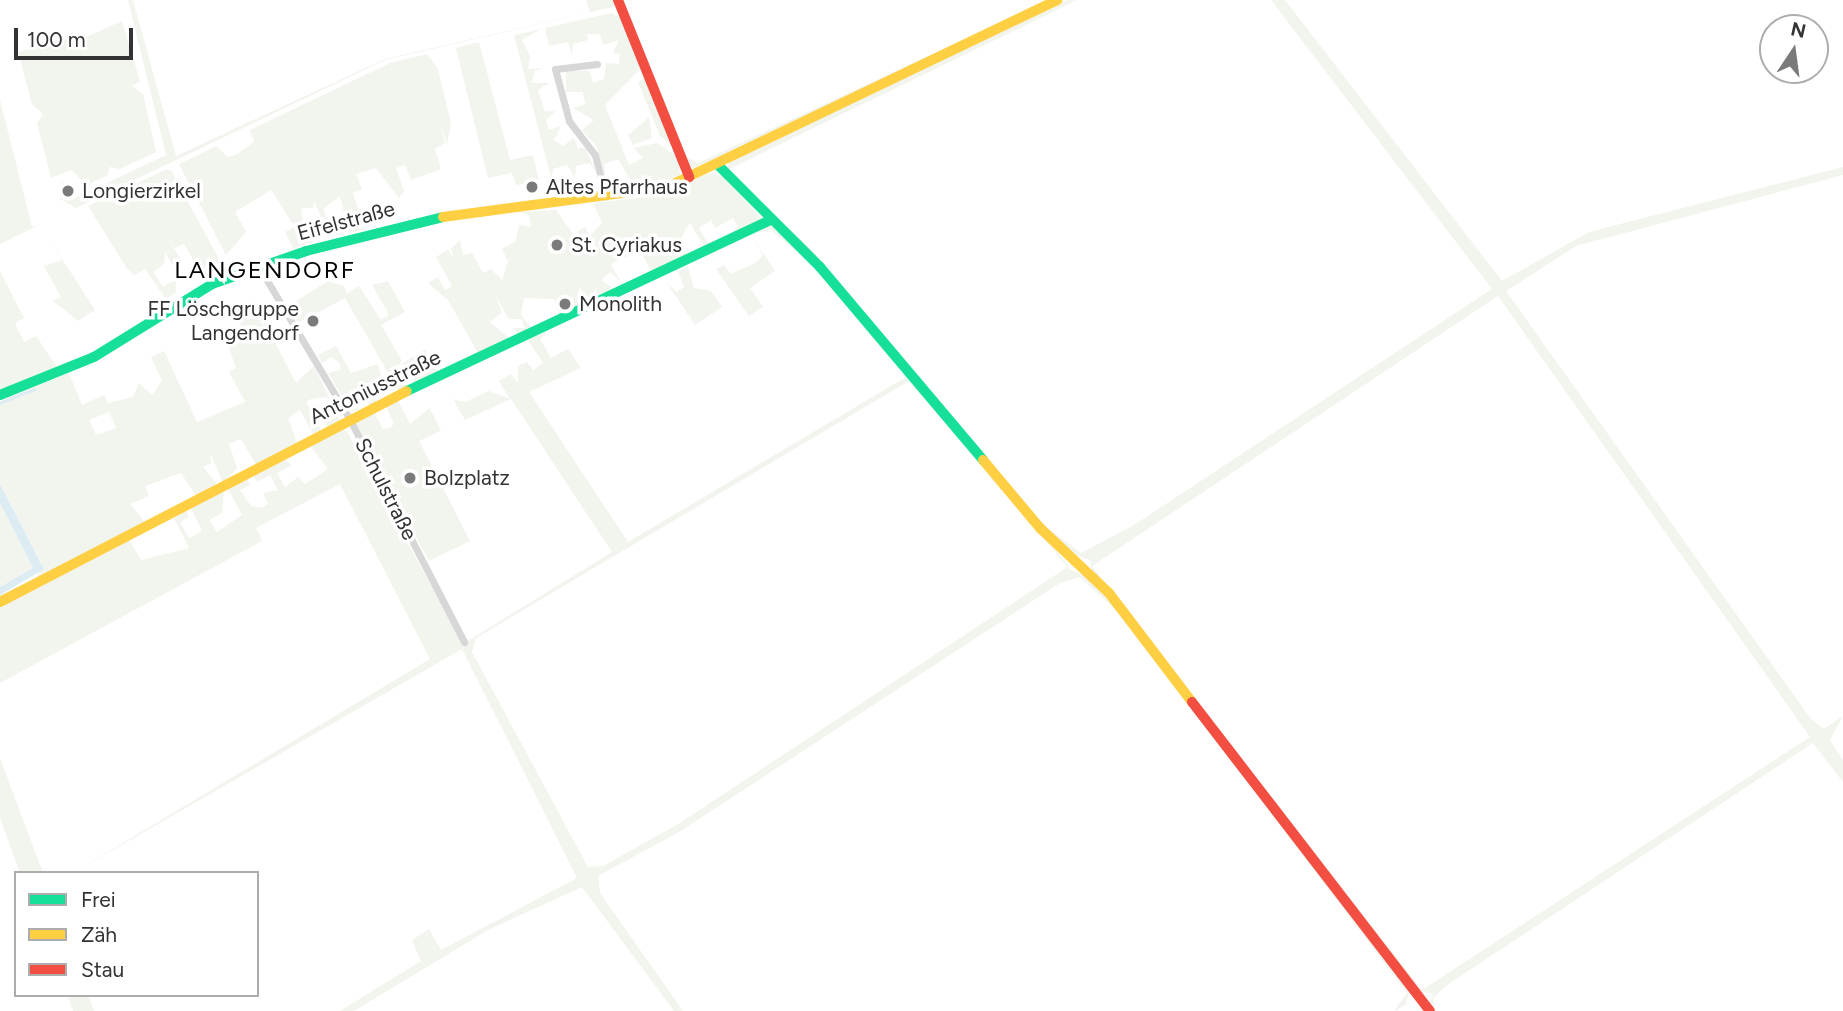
<!DOCTYPE html>
<meta charset="utf-8">
<style>
body{margin:0}
#map{position:relative;width:1843px;height:1011px;overflow:hidden;background:#fff;font-family:Figtree,sans-serif}
div>[style]{position:absolute}
[style*='--x']{left:calc(var(--x)*1px);top:calc(var(--y)*1px);width:calc(var(--w)*1px);rotate:calc(var(--a)*1deg)}
.green>*{inset:0;background:#f1f5ed;transform-origin:0 0}
.water>*{inset:0;background:#ddebf3}
.stream>*{height:2.5px;margin:-1.25px;padding:0 1.25px;transform-origin:1.25px;border-radius:1.25px;background:#ddebf3}
.street>*{height:7px;margin:-3.5px;padding:0 3.5px;transform-origin:3.5px;border-radius:3.5px;background:#d7d7d7}
.fast>*{height:10px;margin:-5px;padding:0 5px;transform-origin:5px;border-radius:5px;background:#16e098}
.slow>*{height:10px;margin:-5px;padding:0 5px;transform-origin:5px;border-radius:5px;background:#ffcf43}
.jam>*{height:10px;margin:-5px;padding:0 5px;transform-origin:5px;border-radius:5px;background:#f24e42}
.dots>*{width:19px;height:19px;translate:-50% -50%;box-sizing:border-box;border:4px solid #fff;border-radius:50%}
span{translate:-50% -50%;white-space:nowrap;text-align:center;line-height:1.15;-webkit-text-stroke:7px #fff;paint-order:stroke}
.poi-label{font-size:21px;color:#333}
.left{translate:0 -50%;text-align:left}
.right{translate:-100% -50%;text-align:right}
.street-label{font-size:21px;color:#333}
.quarter-label{font-size:24px;color:#000;letter-spacing:2px}
.legend{position:absolute;left:14px;top:871px;width:245px;height:126px;box-sizing:border-box;background:#fff;border:2px solid #adadad;margin:0;padding:9px 12px;list-style:none;font-size:21px;color:#333}
.legend li{display:flex;align-items:center;gap:14px;height:35px}
.legend b{width:35px;border:2px solid #adadad}
.north{position:absolute;left:1759px;top:14px;width:70px;height:70px;box-sizing:border-box;background:#fff;border:2px solid #adadad;border-radius:50%;rotate:13deg;font-size:19px;font-weight:700;line-height:28px;text-align:center;color:#333}
.north::after{content:'';display:block;margin:auto;width:24px;height:32px;background:#7a7a7a;clip-path:polygon(50% 0,100% 100%,50% 72%,0 100%)}
.scale{position:absolute;left:14px;top:28px;width:119px;height:32px;box-sizing:border-box;border:4px solid #333;border-top:0;padding-left:9px;font-size:21px;line-height:24px;white-space:nowrap;color:#333;-webkit-text-stroke:5px #fff;paint-order:stroke}
</style>
<div id="map">
<div class="green">
<div style="clip-path:polygon(128px 0,133px 0,176px 156px,385px 59px,590px 12px,586px 0,616px 0,617px 6px,385px 60px,76px 208px,60px 199px,62px 182px,75px 184px,75px 198px,166px 155px)"></div>
<div style="clip-path:polygon(622px 0,686px 157px,698px 163px,1048px 0,695px 168px,689px 166px)"></div>
<div style="clip-path:polygon(1067px 0,1077px 0,727px 170px,729px 162px)"></div>
<div style="clip-path:polygon(evenodd,1271px 0,1285px 0,1502px 281px,1589px 232px,1843px 167px,1843px 175px,1576px 246px,1506px 291px,1811px 719px,1824px 729px,1843px 716px,1830px 740px,1843px 760px,1843px 782px,1813px 743px,1447px 985px,1433px 998px,1435px 1011px,1429px 1004px,1433px 994px,1414px 989px,1399px 972px,1092px 572px,1090px 560px,1070px 553px,1048px 535px,836px 281px,742px 186px,810px 248px,1041px 523px,1081px 553px,1134px 525px,1492px 289px,1271px 0,1498px 296px,1810px 737px,1422px 990px,1092px 566px,1498px 296px)"></div>
<div style="clip-path:polygon(611px 13px,620px 17px,643px 66px,605px 105px,629px 165px,643px 158px,634px 148px,657px 143px,678px 157px,680px 176px,635px 188px,618px 159px,604px 164px,605px 176px,597px 147px,582px 130px,594px 120px,573px 108px,585px 104px,583px 92px,566px 92px,566px 71px,590px 71px,593px 83px,604px 79px,606px 63px,619px 64px,620px 54px,613px 53px,619px 40px,603px 45px,600px 34px,587px 34px,588px 40px,573px 44px,572px 55px,568px 42px,549px 46px,545px 28px)"></div>
<div style="clip-path:polygon(122px 21px,140px 81px,132px 86px,143px 94px,156px 152px,120px 169px,109px 167px,108px 175px,87px 185px,71px 170px,51px 178px,37px 123px,43px 114px,32px 104px,18px 52px,70px 38px,77px 41px)"></div>
<div style="clip-path:polygon(541px 29px,522px 40px,530px 56px,528px 69px,544px 68px,535px 71px,532px 83px,549px 83px,538px 90px,545px 112px,556px 110px,546px 120px,549px 130px,561px 126px,554px 140px,563px 146px,574px 138px,578px 148px,586px 148px,596px 173px,590px 163px,576px 166px,575px 178px,567px 165px,553px 169px,552px 181px,514px 35px)"></div>
<div style="clip-path:polygon(479px 42px,510px 160px,533px 155px,539px 181px,516px 185px,512px 173px,488px 178px,456px 48px)"></div>
<div style="clip-path:polygon(427px 54px,438px 69px,451px 124px,447px 145px,440px 122px,445px 143px,435px 149px,441px 169px,411px 180px,405px 165px,396px 168px,404px 191px,399px 198px,376px 168px,356px 174px,362px 189px,353px 193px,365px 229px,349px 233px,340px 196px,323px 209px,329px 223px,340px 217px,343px 234px,330px 236px,314px 201px,313px 208px,301px 208px,303px 226px,306px 232px,320px 223px,324px 237px,294px 249px,285px 232px,295px 227px,271px 190px,235px 212px,246px 232px,226px 255px,179px 164px,216px 146px,228px 157px,237px 154px,254px 142px,250px 130px,390px 63px)"></div>
<div style="clip-path:polygon(645px 77px,671px 145px,660px 136px,638px 82px)"></div>
<div style="clip-path:polygon(0 100px,32px 227px,41px 224px,0 244px)"></div>
<div style="clip-path:polygon(649px 117px,652px 138px,633px 145px,628px 135px)"></div>
<div style="clip-path:polygon(165px 170px,171px 170px,226px 272px,205px 281px,184px 244px,175px 248px,168px 237px,182px 262px,175px 269px,165px 253px,164px 264px,153px 272px,163px 287px,176px 279px,176px 292px,166px 299px,145px 269px,135px 275px,128px 270px,88px 206px,129px 187px,137px 191px,135px 184px)"></div>
<div style="clip-path:polygon(710px 173px,722px 176px,764px 221px,729px 236px,738px 227px,733px 218px,715px 228px,711px 220px,699px 228px,707px 242px,717px 245px,706px 250px,690px 223px,679px 241px,688px 258px,653px 274px,641px 252px,617px 260px,611px 265px,621px 282px,610px 272px,601px 280px,617px 291px,560px 318px,554px 299px,524px 298px,521px 315px,533px 330px,519px 337px,514px 328px,525px 328px,521px 319px,509px 319px,496px 297px,502px 312px,490px 322px,511px 340px,479px 355px,448px 300px,428px 283px,438px 277px,445px 290px,452px 286px,436px 257px,448px 250px,454px 258px,451px 249px,460px 240px,463px 255px,472px 253px,483px 273px,491px 269px,502px 280px,508px 261px,502px 249px,516px 241px,519px 225px,531px 227px,529px 215px,519px 212px,556px 210px,578px 241px,578px 231px,585px 227px,590px 236px,602px 223px,593px 203px,655px 196px)"></div>
<div style="clip-path:polygon(evenodd,770px 225px,772px 225px,818px 268px,1070px 570px,1086px 576px,1099px 586px,1322px 876px,1409px 991px,1406px 1005px,1394px 1011px,1407px 993px,1121px 615px,1080px 577px,1060px 583px,679px 832px,598px 876px,600px 893px,683px 1011px,674px 1011px,582px 887px,488px 930px,354px 1011px,340px 1011px,421px 961px,412px 940px,429px 929px,441px 950px,577px 878px,462px 649px,73px 873px,430px 659px,340px 484px,256px 528px,262px 541px,0 683px,0 605px,129px 540px,141px 560px,189px 548px,174px 518px,186px 511px,189px 517px,180px 522px,189px 538px,202px 531px,191px 508px,224px 491px,222px 513px,209px 520px,217px 532px,242px 515px,228px 489px,247px 479px,250px 485px,240px 490px,251px 506px,262px 508px,268px 504px,263px 493px,278px 490px,270px 475px,257px 482px,253px 475px,285px 460px,292px 465px,277px 473px,285px 487px,298px 477px,305px 484px,328px 469px,309px 444px,343px 424px,463px 644px,612px 552px,511px 399px,465px 420px,453px 399px,465px 402px,489px 391px,510px 399px,499px 381px,511px 374px,518px 383px,518px 366px,527px 362px,533px 370px,543px 363px,528px 340px,548px 331px,540px 339px,551px 358px,568px 349px,581px 368px,529px 392px,628px 542px,906px 377px,814px 266px,770px 229px,751px 235px,775px 271px,750px 288px,763px 307px,749px 316px,716px 269px,724px 265px,731px 274px,757px 262px,763px 255px,751px 235px,770px 225px,909px 381px,1069px 566px,680px 823px,603px 866px,588px 867px,472px 652px,476px 638px,909px 381px)"></div>
<div style="clip-path:polygon(42px 228px,95px 310px,78px 321px,53px 301px,61px 297px,44px 266px,62px 260px)"></div>
<div style="clip-path:polygon(688px 267px,694px 288px,711px 291px,722px 307px,695px 325px,667px 283px,677px 292px,684px 287px,678px 271px)"></div>
<div style="clip-path:polygon(0 271px,24px 318px,15px 323px,24px 342px,36px 336px,57px 367px,0 390px)"></div>
<div style="clip-path:polygon(328px 281px,344px 286px,347px 294px,359px 286px,381px 320px,389px 315px,372px 285px,388px 281px,405px 312px,381px 325px,402px 361px,392px 373px,407px 386px,399px 392px,345px 298px,298px 323px,288px 306px)"></div>
<div style="clip-path:polygon(evenodd,253px 300px,296px 383px,314px 366px,340px 420px,327px 427px,321px 416px,330px 412px,335px 417px,335px 410px,327px 397px,311px 399px,306px 402px,321px 430px,313px 434px,300px 410px,288px 418px,297px 443px,256px 465px,241px 439px,229px 444px,237px 468px,223px 483px,210px 453px,211px 463px,203px 467px,217px 484px,196px 496px,181px 473px,145px 486px,149px 496px,130px 504px,146px 523px,0 601px,0 595px,36px 579px,42px 564px,0 484px,0 401px,69px 373px,82px 405px,104px 395px,108px 403px,133px 397px,139px 383px,152px 395px,162px 381px,151px 357px,164px 351px,197px 422px,245px 402px,229px 372px,236px 368px,228px 345px,250px 341px,231px 307px,245px 307px,253px 300px,109px 412px,116px 428px,96px 435px,89px 420px,109px 412px)"></div>
<div style="clip-path:polygon(336px 346px,351px 373px,378px 364px,381px 375px,365px 389px,378px 402px,369px 406px,359px 390px,348px 396px,360px 410px,351px 411px,328px 373px,340px 370px,340px 363px,331px 357px,322px 363px,318px 355px)"></div>
<div style="left:425px;top:350px;width:28px;height:26px;rotate:60deg"></div>
<div style="clip-path:polygon(398px 401px,410px 424px,430px 408px,441px 431px,419px 441px,470px 541px,429px 561px,355px 424px,374px 412px,383px 429px,389px 428px,394px 424px,386px 406px)"></div>
<div style="clip-path:polygon(0 503px,33px 568px,0 587px)"></div>
<div style="clip-path:polygon(0 758px,43px 873px,20px 873px,0 818px)"></div>
<div style="clip-path:polygon(67px 995px,88px 995px,94px 1011px,73px 1011px)"></div>
</div>
<div class="water">
<div style="clip-path:polygon(0 484px,44px 569px,0 595px,0 587px,33px 568px,0 503px)"></div>
</div>
<div class="stream">
<div style="--x:0;--y:403;--w:37;--a:-22"></div>
</div>
<div class="street">
<div style="--x:597;--y:64;--w:42;--a:173.2"></div>
<div style="--x:555;--y:69;--w:54;--a:74.9"></div>
<div style="--x:569;--y:121;--w:43;--a:52.6"></div>
<div style="--x:595;--y:155;--w:43;--a:75.3"></div>
<div style="--x:259;--y:267;--w:176;--a:59.2"></div>
<div style="--x:349;--y:418;--w:252;--a:62.8"></div>
</div>
<div class="fast">
<div style="--x:717;--y:164;--w:146;--a:45"></div>
<div style="--x:820;--y:267;--w:253;--a:49.8"></div>
<div style="--x:407;--y:391;--w:403;--a:-25.2"></div>
<div style="--x:0;--y:395;--w:101;--a:-22"></div>
<div style="--x:94;--y:357;--w:139;--a:-31.7"></div>
<div style="--x:212;--y:284;--w:100;--a:-19.3"></div>
<div style="--x:306;--y:251;--w:141;--a:-13.9"></div>
</div>
<div class="slow">
<div style="--x:443;--y:217;--w:226;--a:-7.6"></div>
<div style="--x:667;--y:187;--w:433;--a:-25.6"></div>
<div style="--x:983;--y:460;--w:89;--a:50"></div>
<div style="--x:1040;--y:528;--w:95;--a:43.3"></div>
<div style="--x:1109;--y:593;--w:137;--a:52.7"></div>
<div style="--x:0;--y:602;--w:458;--a:-27.4"></div>
</div>
<div class="jam">
<div style="--x:618;--y:0;--w:191;--a:68.1"></div>
<div style="--x:1192;--y:702;--w:390;--a:52.4"></div>
</div>
<div class="dots">
<div style="left:532px;top:187px;background:#7a7a7a"></div>
<div style="left:68px;top:191px;background:#7a7a7a"></div>
<div style="left:557px;top:245px;background:#7a7a7a"></div>
<div style="left:565px;top:304px;background:#7a7a7a"></div>
<div style="left:313px;top:321px;background:#7a7a7a"></div>
<div style="left:410px;top:478px;background:#7a7a7a"></div>
</div>
<div class="poi-label">
<span class="left" style="left:546px;top:187px">Altes Pfarrhaus</span>
<span class="left" style="left:82px;top:191px">Longierzirkel</span>
<span class="left" style="left:571px;top:245px">St. Cyriakus</span>
<span class="left" style="left:579px;top:304px">Monolith</span>
<span class="right" style="left:299px;top:321px">FF Löschgruppe<br>Langendorf</span>
<span class="left" style="left:424px;top:478px">Bolzplatz</span>
</div>
<div class="street-label">
<span style="left:346px;top:221px;rotate:-15deg">Eifelstraße</span>
<span style="left:375px;top:387px;rotate:-26deg">Antoniusstraße</span>
<span style="left:386px;top:489px;rotate:63deg">Schulstraße</span>
</div>
<div class="quarter-label">
<span style="left:265px;top:270px">LANGENDORF</span>
</div>
<ul class="legend">
<li><b style="height:9px;background:#16e098"></b>Frei</li>
<li><b style="height:9px;background:#ffcf43"></b>Zäh</li>
<li><b style="height:9px;background:#f24e42"></b>Stau</li>
</ul>
<div class="north">N</div>
<div class="scale">100 m</div>
</div>
